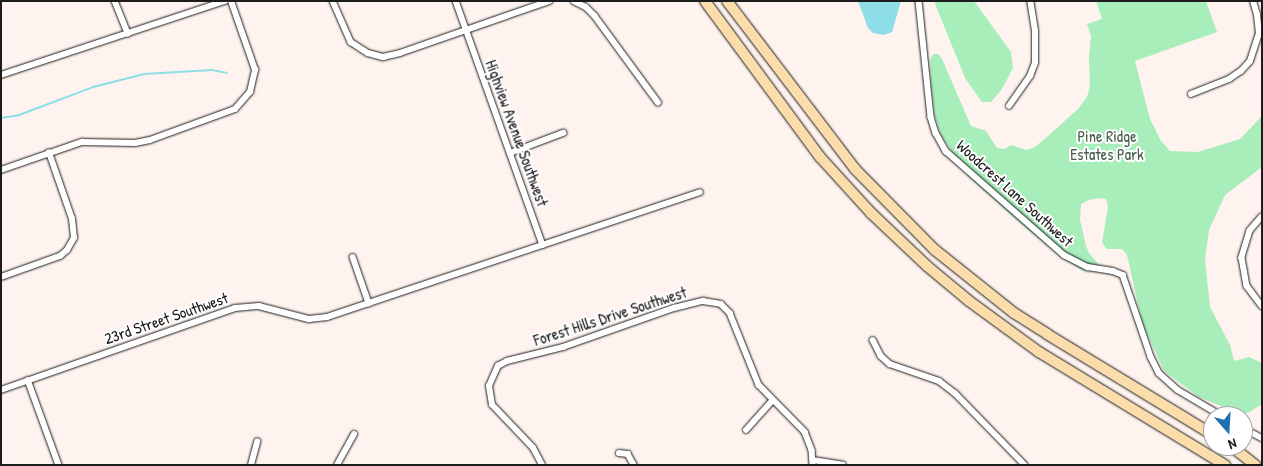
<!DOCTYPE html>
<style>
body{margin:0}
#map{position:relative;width:1263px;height:466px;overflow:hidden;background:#fef3ee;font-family:"Patrick Hand",sans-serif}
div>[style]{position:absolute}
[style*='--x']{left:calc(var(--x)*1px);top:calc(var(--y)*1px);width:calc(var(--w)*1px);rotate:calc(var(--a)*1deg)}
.green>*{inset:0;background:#a7eeba}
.water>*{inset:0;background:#8ddee7}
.stream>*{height:2px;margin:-1px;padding:0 1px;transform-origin:1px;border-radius:1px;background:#8ddee7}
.roads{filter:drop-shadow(0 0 1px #1c1c1c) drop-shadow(0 0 1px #1c1c1c)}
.street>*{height:5.5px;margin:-2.75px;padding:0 2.75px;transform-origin:2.75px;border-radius:2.75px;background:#fff}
.highway>*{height:10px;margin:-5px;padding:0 5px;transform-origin:5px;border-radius:5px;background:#fbddab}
span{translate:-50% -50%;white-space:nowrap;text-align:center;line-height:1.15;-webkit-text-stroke:4px #fff;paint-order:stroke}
.street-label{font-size:16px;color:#1c1c1c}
.park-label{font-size:16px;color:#465b4b}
.frame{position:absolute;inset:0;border:2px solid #1c1c1c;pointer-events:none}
.north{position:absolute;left:1203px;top:406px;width:50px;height:50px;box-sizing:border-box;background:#fff;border:1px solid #a4a4a4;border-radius:50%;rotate:161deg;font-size:14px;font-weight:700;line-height:20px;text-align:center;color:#1c1c1c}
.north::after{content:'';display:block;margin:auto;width:18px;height:22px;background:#1f6fb2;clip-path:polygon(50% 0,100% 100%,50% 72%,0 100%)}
</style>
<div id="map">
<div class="green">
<div style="clip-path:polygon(934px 1px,974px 1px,1011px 52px,1013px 68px,1002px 89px,991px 102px,982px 102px,965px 78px)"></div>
<div style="clip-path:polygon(1096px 1px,1206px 1px,1217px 32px,1135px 61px,1150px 119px,1161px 141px,1170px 151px,1198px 152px,1240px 139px,1262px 116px,1262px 167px,1225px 195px,1209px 230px,1205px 260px,1210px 307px,1230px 345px,1234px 361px,1249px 357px,1262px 363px,1262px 404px,1248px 413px,1238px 413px,1199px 397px,1164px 371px,1142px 322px,1127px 255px,1122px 249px,1107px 249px,1102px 243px,1108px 206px,1106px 199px,1099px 198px,1089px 200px,1081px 204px,1080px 220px,1086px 246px,1089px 253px,1100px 266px,1099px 271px,1083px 271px,1060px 256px,1020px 223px,968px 176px,941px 135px,935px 116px,931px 86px,930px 60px,933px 54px,938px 54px,942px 59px,971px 126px,986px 131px,997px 148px,1004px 149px,1012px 145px,1026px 150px,1035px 147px,1047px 137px,1078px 109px,1087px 97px,1090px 86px,1089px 58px,1091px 36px,1087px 24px,1102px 19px)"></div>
</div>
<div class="water">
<div style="clip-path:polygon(858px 1px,901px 1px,892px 32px,884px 35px,873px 33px,868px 28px)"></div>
</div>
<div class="stream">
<div style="--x:1;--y:118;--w:18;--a:-9"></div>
<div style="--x:19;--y:115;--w:79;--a:-20.7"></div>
<div style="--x:93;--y:87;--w:53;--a:-14.3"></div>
<div style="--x:144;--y:74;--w:68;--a:-3.4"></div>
<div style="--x:212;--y:70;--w:15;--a:11"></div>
</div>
<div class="roads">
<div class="street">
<div style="--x:115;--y:1;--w:35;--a:68"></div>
<div style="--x:333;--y:1;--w:45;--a:66.3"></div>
<div style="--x:351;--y:42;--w:20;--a:33"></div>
<div style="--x:368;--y:53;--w:16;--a:15"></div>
<div style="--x:383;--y:57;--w:17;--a:-13"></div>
<div style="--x:400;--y:53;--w:158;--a:-19.2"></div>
<div style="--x:456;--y:1;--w:259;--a:70.4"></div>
<div style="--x:574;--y:1;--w:13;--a:27"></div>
<div style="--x:586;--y:7;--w:13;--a:45"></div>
<div style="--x:595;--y:16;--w:107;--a:53.8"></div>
<div style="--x:919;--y:1;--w:117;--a:84.1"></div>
<div style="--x:931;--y:117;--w:17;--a:73"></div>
<div style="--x:936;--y:133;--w:21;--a:61"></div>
<div style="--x:946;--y:151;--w:157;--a:41.4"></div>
<div style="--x:1064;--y:255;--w:27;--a:27"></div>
<div style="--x:1088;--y:267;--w:25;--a:9"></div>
<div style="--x:1113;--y:271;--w:11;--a:22"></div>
<div style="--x:1123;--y:275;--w:87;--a:71.1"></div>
<div style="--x:1151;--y:357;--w:18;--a:63"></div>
<div style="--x:1159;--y:373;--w:25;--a:42"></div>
<div style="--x:1178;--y:390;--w:51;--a:30.6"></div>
<div style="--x:1;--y:75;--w:236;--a:-18.3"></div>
<div style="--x:1191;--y:94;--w:41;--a:-21.5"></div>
<div style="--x:1229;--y:79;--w:14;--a:-34"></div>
<div style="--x:1241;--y:71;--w:13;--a:-48"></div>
<div style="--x:1250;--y:61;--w:28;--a:-72"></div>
<div style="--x:1259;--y:34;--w:19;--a:-96"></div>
<div style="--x:1257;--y:15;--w:15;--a:-106"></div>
<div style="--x:1009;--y:106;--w:37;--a:-55"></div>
<div style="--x:1030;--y:76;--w:14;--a:-69"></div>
<div style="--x:1035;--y:63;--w:32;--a:-90"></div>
<div style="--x:1035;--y:31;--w:30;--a:-99"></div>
<div style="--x:510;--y:153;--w:57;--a:-20.7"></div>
<div style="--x:1;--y:170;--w:86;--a:-19.1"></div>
<div style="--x:82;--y:142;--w:53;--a:1.1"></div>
<div style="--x:135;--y:143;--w:15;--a:-11"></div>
<div style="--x:150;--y:140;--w:90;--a:-20"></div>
<div style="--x:235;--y:109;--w:23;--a:-49"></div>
<div style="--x:250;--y:92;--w:23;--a:-77"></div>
<div style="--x:255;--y:70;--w:73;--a:-109.2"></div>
<div style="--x:1262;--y:217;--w:18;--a:131"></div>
<div style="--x:1250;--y:231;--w:28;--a:107"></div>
<div style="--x:1242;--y:258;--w:28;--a:80"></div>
<div style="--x:1247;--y:286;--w:25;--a:53"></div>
<div style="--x:353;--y:257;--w:49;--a:70.8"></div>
<div style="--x:1;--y:277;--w:63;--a:-19.6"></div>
<div style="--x:60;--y:256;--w:9;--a:-41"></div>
<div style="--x:67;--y:250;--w:14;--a:-60"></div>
<div style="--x:74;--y:238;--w:19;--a:-96"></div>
<div style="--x:72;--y:219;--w:70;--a:-109.2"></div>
<div style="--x:873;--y:340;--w:18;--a:63"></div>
<div style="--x:881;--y:356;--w:12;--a:42"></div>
<div style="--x:890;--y:364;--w:52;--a:19.1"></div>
<div style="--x:939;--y:381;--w:20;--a:37"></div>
<div style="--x:955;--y:393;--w:100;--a:45.8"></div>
<div style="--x:28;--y:380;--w:90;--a:70"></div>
<div style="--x:1;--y:390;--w:248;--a:-19.3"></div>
<div style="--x:235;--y:308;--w:24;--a:-5"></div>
<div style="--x:259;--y:306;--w:52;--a:14.6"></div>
<div style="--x:309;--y:319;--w:18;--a:-6"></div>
<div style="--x:327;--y:317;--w:393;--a:-18.5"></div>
<div style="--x:1243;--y:428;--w:21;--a:28"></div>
<div style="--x:746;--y:430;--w:39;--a:-48"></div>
<div style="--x:619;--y:453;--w:9;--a:6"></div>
<div style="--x:628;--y:454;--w:13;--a:61"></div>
<div style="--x:813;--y:460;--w:30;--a:9"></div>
<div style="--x:251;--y:465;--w:24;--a:-75"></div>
<div style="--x:337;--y:465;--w:35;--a:-61"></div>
<div style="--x:542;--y:465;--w:19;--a:-118"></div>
<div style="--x:533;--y:448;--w:59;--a:-133.6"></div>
<div style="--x:492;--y:405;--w:19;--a:-99"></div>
<div style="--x:489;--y:386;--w:22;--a:-66"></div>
<div style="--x:498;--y:366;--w:10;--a:-29"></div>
<div style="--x:507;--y:361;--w:58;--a:-14"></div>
<div style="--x:563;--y:347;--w:118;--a:-19.4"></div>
<div style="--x:674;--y:308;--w:30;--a:-14"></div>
<div style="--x:703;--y:301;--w:18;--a:9"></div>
<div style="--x:721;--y:304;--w:13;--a:45"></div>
<div style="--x:730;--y:313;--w:78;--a:68.1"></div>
<div style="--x:759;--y:385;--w:66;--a:45.6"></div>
<div style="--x:805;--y:432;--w:19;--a:69"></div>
<div style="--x:812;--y:450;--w:15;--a:86"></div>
</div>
<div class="highway">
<div style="--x:705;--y:1;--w:194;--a:53.6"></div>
<div style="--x:820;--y:157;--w:76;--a:47.7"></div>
<div style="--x:871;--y:213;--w:77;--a:43.4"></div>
<div style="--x:927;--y:266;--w:55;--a:39.8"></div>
<div style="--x:969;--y:301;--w:87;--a:36.1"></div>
<div style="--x:1039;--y:352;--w:218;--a:31.3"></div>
<div style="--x:727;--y:1;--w:211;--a:52.7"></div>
<div style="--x:855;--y:169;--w:114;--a:45.4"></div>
<div style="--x:935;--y:250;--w:101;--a:38.6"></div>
<div style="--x:1014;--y:313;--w:39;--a:32"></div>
<div style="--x:1047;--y:334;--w:194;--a:31.3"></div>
<div style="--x:1231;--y:446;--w:31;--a:38"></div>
</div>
</div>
<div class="street-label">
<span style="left:517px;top:133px;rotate:70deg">Highview Avenue Southwest</span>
<span style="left:1015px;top:193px;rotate:42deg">Woodcrest Lane Southwest</span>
<span style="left:610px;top:316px;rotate:-18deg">Forest Hills Drive Southwest</span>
<span style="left:166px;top:318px;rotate:-19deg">23rd Street Southwest</span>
</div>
<div class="park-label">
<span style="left:1107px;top:145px">Pine Ridge<br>Estates Park</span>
</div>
<div class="frame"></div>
<div class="north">N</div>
</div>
